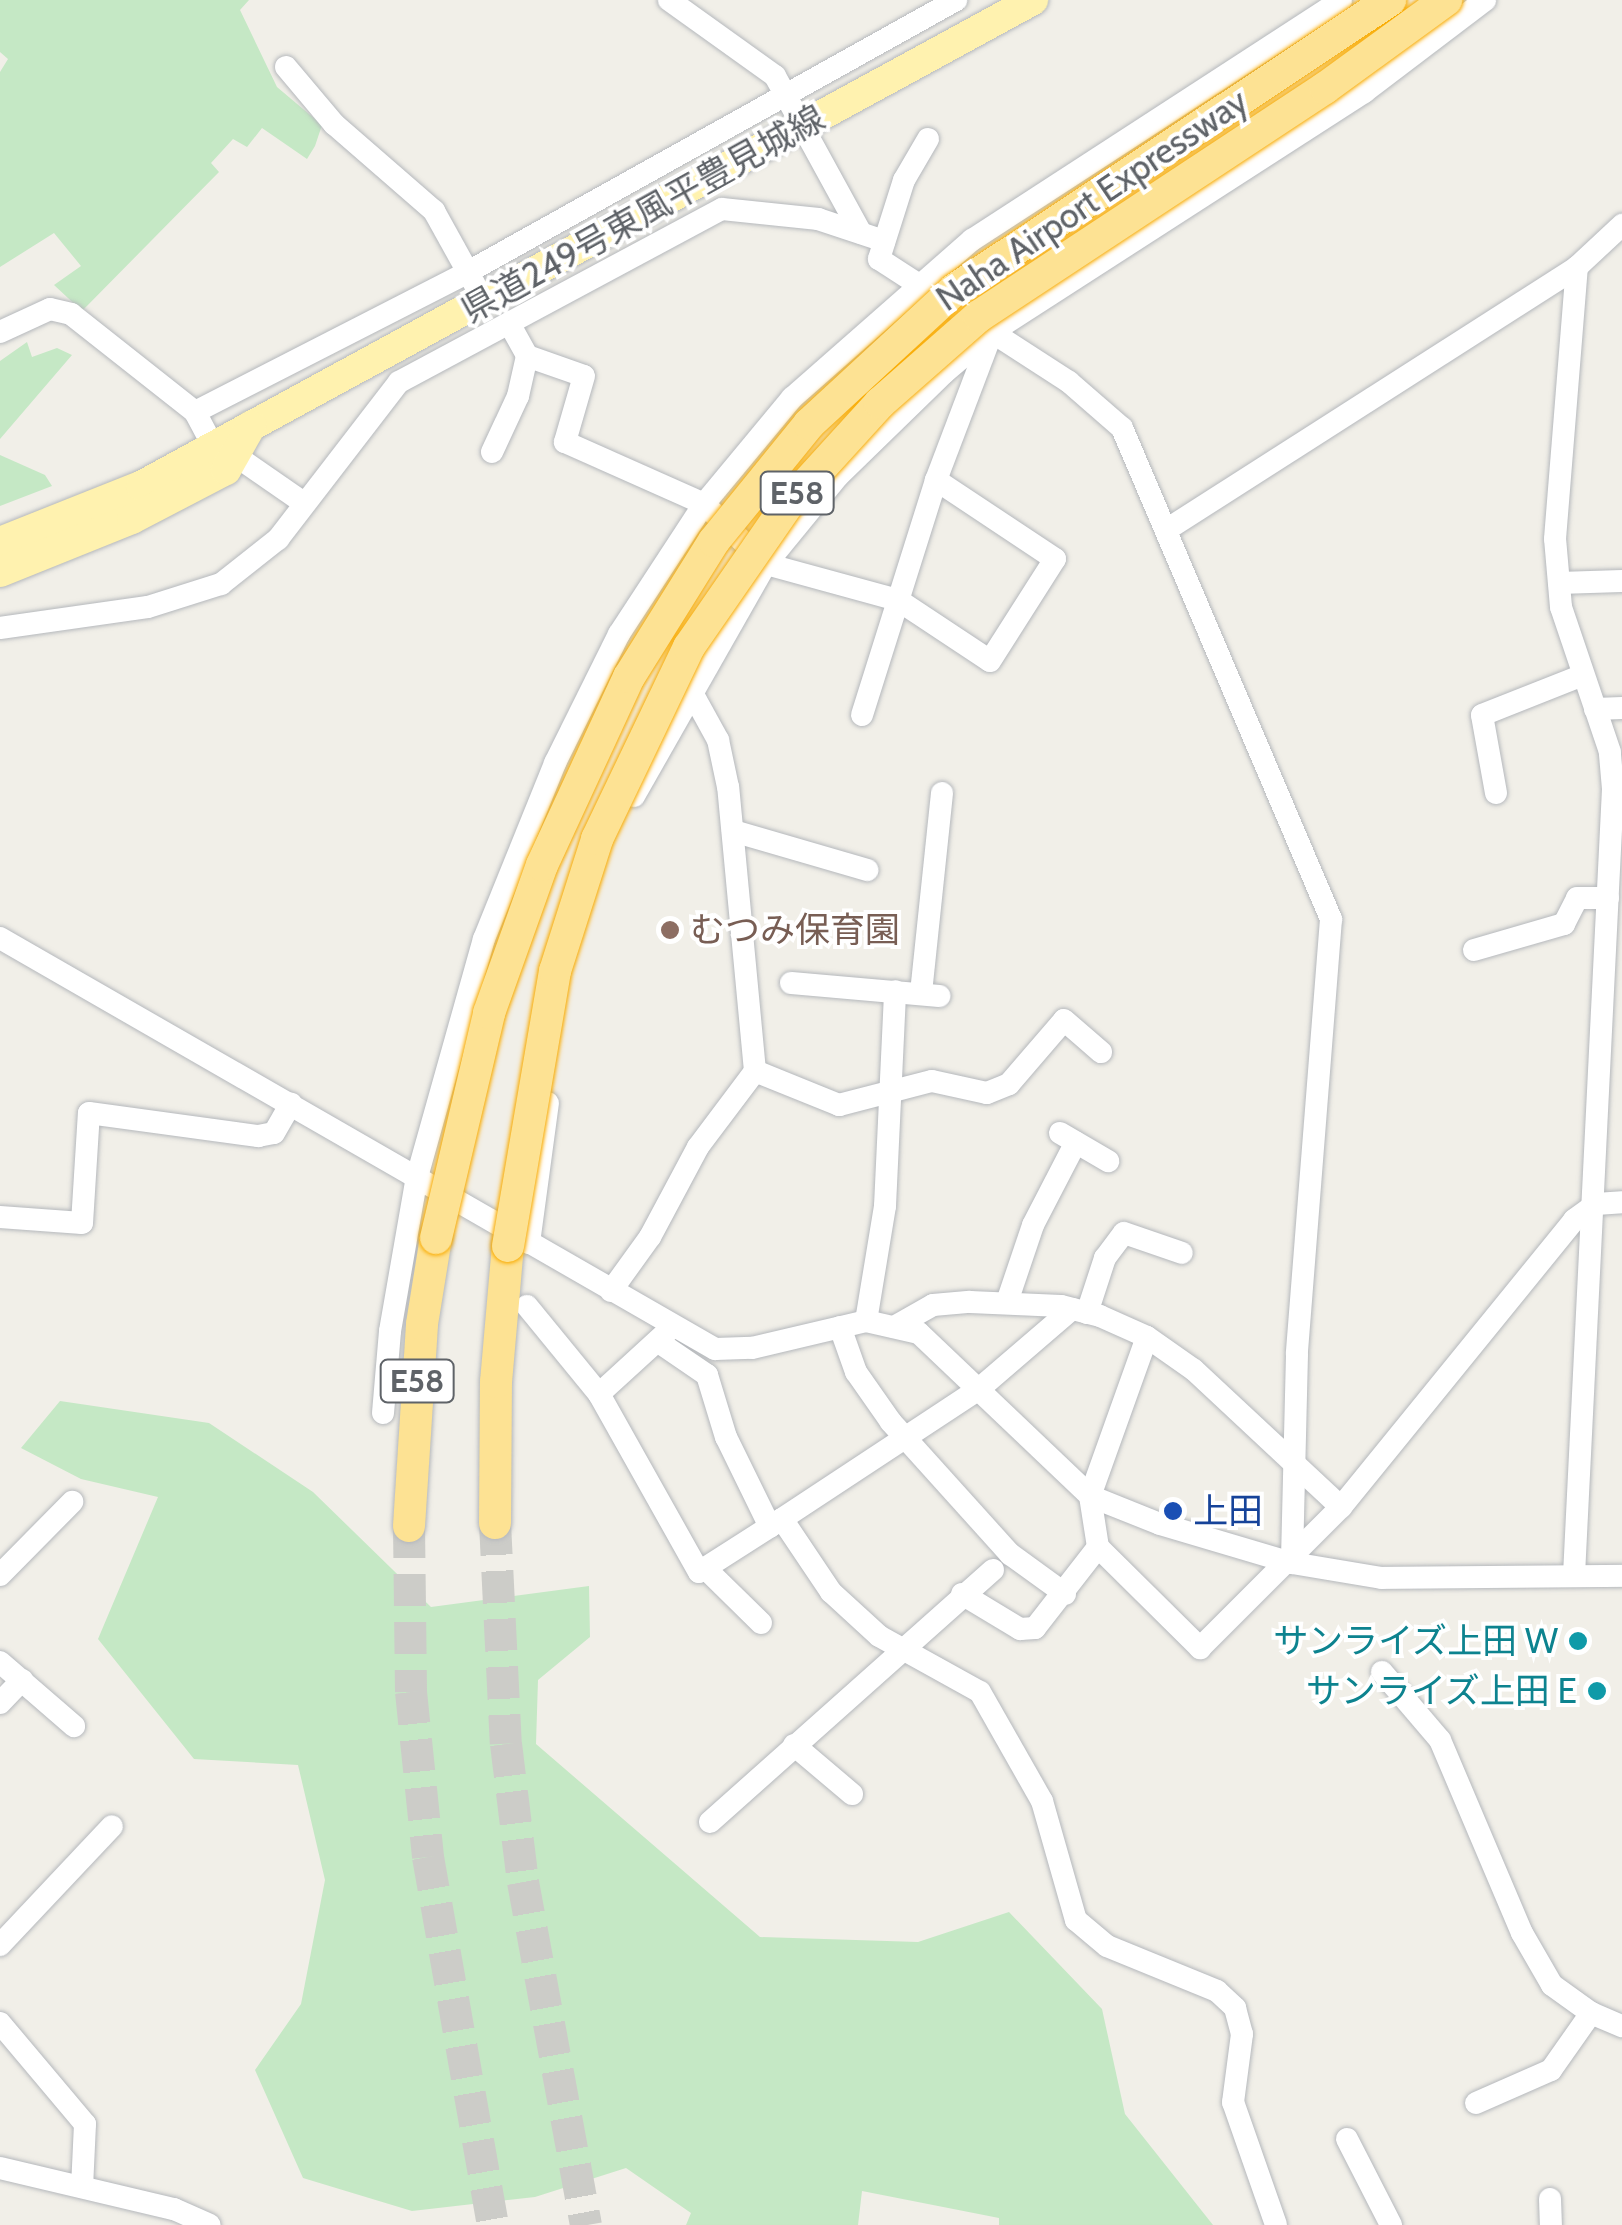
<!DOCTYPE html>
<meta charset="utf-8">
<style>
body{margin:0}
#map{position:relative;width:1622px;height:2225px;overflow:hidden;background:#f1efe8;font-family:Cabin,"Noto Sans JP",sans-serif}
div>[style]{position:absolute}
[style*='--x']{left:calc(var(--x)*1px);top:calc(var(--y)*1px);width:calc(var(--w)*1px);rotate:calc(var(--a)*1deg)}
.green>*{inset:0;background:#c5e8c5}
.highway-tunnel>*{height:32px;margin-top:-16px;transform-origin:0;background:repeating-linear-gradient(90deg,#ccccc8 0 32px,transparent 0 48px)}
.roads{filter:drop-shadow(0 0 2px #b5b8bc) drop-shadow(0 0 2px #b5b8bc)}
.minor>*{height:22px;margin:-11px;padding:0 11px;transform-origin:11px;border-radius:11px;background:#fff}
.major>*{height:30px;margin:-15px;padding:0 15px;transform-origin:15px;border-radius:15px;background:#fff2af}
.highway>*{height:32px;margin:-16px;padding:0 16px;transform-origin:16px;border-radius:16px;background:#fde293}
.bridges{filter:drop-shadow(0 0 2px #f9ab00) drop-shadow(0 0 2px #f9ab00)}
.highway-bridge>*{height:32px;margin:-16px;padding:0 16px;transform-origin:16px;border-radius:16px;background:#fde293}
.dots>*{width:28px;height:28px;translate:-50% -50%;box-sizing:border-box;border:5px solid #fff;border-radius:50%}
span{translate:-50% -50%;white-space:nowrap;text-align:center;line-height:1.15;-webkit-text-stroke:8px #fff;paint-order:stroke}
.shield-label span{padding:2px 8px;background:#fff;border:2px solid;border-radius:8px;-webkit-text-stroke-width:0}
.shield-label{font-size:32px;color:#5f6368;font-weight:700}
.street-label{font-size:35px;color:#5f6368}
.education-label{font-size:35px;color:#785e54}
.left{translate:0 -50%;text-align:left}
.transit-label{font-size:35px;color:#164399}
.culture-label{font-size:35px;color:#0d838f}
.right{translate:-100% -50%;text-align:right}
</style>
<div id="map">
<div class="green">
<div style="clip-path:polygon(0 0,249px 0,240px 10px,277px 87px,322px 125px,315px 146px,307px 159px,262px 128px,247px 147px,233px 139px,211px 163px,219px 172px,82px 311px,54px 285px,81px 266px,54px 233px,0 267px,0 72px,8px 59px,0 52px)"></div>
<div style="clip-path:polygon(27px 342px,32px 357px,57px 348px,72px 355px,0 439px,0 361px)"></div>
<div style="clip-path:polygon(0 455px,45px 475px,52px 486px,0 506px)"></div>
<div style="clip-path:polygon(60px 1401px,209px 1423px,313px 1492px,431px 1607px,589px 1586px,590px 1637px,538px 1680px,536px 1744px,760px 1937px,918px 1942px,1009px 1912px,1102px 2009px,1125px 2114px,1213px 2225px,999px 2225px,999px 2218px,862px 2191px,858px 2225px,686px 2225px,691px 2213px,626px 2168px,535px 2197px,412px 2211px,303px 2178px,255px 2070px,301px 2004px,325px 1880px,298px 1765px,194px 1759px,98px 1639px,158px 1497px,81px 1479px,21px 1448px)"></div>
</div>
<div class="highway-tunnel">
<div style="--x:495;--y:1523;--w:221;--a:87.2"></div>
<div style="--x:506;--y:1744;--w:139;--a:83"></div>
<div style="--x:523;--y:1882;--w:349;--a:79.6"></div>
<div style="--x:409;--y:1526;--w:166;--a:89.3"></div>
<div style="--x:411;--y:1692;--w:166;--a:84.1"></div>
<div style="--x:428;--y:1857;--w:374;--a:80"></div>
</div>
<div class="roads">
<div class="minor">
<div style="--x:669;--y:0;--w:130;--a:35.6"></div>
<div style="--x:775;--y:76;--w:179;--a:61.3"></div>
<div style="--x:286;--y:67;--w:75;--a:49.9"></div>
<div style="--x:334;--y:124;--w:133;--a:41"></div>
<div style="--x:434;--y:211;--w:85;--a:61"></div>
<div style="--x:928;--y:139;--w:48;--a:120.3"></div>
<div style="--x:904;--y:180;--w:83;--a:107.6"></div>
<div style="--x:879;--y:259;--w:226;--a:32.9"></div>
<div style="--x:1069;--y:382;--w:70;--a:41"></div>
<div style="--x:1122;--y:428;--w:534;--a:66.94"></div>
<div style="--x:1331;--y:919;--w:436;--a:94.5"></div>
<div style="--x:1297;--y:1354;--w:209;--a:91.4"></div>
<div style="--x:509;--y:323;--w:38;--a:61"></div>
<div style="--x:527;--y:356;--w:60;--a:19.3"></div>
<div style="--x:584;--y:376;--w:69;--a:106.1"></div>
<div style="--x:565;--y:442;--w:152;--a:24"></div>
<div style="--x:704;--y:504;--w:86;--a:44.1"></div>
<div style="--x:766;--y:564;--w:137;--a:15.3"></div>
<div style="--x:898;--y:600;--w:110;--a:33.5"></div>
<div style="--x:990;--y:661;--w:121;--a:-57.5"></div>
<div style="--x:1055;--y:559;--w:143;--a:-146.4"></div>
<div style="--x:0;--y:332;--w:55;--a:-24.7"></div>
<div style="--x:50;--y:309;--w:22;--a:13"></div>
<div style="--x:71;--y:314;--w:158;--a:38.3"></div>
<div style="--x:195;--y:412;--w:38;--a:62"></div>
<div style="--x:195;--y:412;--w:307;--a:-27.1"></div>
<div style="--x:468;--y:272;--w:559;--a:-29.13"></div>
<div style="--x:492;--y:452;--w:62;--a:-65.1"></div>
<div style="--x:518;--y:396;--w:41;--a:-77.3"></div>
<div style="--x:236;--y:456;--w:83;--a:34.7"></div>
<div style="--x:1166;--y:530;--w:488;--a:-32.6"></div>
<div style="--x:1577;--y:267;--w:62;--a:-43"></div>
<div style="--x:1559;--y:583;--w:63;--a:-1.8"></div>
<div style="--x:0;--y:628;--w:149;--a:-8.1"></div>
<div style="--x:148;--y:607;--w:77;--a:-17.5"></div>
<div style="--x:221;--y:584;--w:73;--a:-38.3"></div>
<div style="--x:278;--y:539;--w:198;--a:-52.4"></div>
<div style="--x:399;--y:382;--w:366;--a:-28.2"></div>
<div style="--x:722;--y:209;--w:97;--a:5.9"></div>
<div style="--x:818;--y:219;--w:70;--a:18.4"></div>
<div style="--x:1595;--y:709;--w:27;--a:-2"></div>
<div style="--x:862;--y:715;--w:246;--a:-72.5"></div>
<div style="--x:936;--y:480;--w:155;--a:-69.2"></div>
<div style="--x:1496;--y:793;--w:79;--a:-100.2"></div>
<div style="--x:1482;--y:715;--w:109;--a:-21.6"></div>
<div style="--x:634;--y:796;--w:267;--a:-60.4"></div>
<div style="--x:766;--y:564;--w:114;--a:-50.7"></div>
<div style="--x:838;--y:476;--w:148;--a:-44.2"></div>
<div style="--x:944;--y:373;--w:63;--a:-40.5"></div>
<div style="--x:992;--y:332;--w:443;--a:-32.8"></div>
<div style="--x:1364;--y:92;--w:152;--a:-37.2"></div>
<div style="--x:733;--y:831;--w:140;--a:16.2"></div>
<div style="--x:0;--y:938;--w:825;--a:29.89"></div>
<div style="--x:715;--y:1349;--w:37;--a:-2"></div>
<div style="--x:752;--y:1348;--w:117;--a:-13.3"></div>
<div style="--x:866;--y:1321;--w:54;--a:12.8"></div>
<div style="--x:919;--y:1333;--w:236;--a:43.6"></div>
<div style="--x:1090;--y:1496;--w:75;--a:21.8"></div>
<div style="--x:1160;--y:1524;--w:138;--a:16.5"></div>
<div style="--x:1292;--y:1563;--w:91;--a:9.5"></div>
<div style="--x:1382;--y:1578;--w:240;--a:-0.5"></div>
<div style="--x:1474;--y:950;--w:94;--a:-16.1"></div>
<div style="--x:1564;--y:924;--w:29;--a:-63"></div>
<div style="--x:1577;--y:898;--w:31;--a:0"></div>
<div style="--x:791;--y:983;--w:149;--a:5"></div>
<div style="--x:921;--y:993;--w:201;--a:-84"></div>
<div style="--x:755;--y:1071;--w:91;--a:22"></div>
<div style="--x:839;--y:1105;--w:96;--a:-14.5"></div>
<div style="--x:932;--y:1081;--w:56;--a:12.3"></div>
<div style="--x:987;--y:1093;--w:24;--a:-22"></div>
<div style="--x:1009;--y:1084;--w:84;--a:-49.3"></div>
<div style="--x:1064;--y:1020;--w:49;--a:40.9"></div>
<div style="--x:1060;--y:1133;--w:56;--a:30.3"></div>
<div style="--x:0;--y:1217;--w:82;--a:4.2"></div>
<div style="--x:82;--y:1223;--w:110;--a:-86.4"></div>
<div style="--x:89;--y:1113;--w:171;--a:7.8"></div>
<div style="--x:258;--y:1136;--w:16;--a:-11"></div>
<div style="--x:274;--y:1133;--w:34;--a:-60"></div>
<div style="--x:529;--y:1243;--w:141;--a:-82.3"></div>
<div style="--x:611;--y:1291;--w:67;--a:-54.2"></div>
<div style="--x:650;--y:1237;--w:102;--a:-61.9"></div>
<div style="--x:698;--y:1147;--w:95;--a:-53.1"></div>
<div style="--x:755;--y:1071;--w:285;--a:-95.4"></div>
<div style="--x:728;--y:787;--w:48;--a:-102"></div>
<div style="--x:718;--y:740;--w:58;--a:-118.8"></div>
<div style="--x:1007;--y:1302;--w:81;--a:-71.3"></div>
<div style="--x:1033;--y:1225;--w:93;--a:-62.6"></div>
<div style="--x:527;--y:1306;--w:114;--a:50.7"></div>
<div style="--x:599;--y:1394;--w:204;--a:60.7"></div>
<div style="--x:699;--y:1572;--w:98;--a:-32.6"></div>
<div style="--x:1072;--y:1309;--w:123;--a:139.3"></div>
<div style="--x:979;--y:1389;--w:236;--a:146.6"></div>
<div style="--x:782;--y:1519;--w:88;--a:56.1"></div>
<div style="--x:831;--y:1592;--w:65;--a:42.5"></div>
<div style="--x:879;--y:1636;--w:115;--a:29"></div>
<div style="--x:980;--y:1692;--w:125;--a:60.4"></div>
<div style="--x:1042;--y:1801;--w:124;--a:74.1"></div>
<div style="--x:1076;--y:1920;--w:40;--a:40"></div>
<div style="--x:1107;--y:1946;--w:119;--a:22.2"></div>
<div style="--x:1217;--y:1991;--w:25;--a:43"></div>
<div style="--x:1235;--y:2008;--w:27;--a:75"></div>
<div style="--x:1242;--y:2034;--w:69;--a:97.5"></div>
<div style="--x:1233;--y:2102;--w:130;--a:70.7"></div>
<div style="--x:1087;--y:1313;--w:58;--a:-71.9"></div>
<div style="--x:1105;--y:1258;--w:31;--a:-53"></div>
<div style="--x:1124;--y:1233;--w:61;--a:19"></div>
<div style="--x:866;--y:1321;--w:117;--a:-80.6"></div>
<div style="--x:885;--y:1206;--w:215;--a:-87.3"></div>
<div style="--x:840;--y:1327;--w:48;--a:70.4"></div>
<div style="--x:856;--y:1372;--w:61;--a:55"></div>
<div style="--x:891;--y:1422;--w:178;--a:48"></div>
<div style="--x:1010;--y:1554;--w:68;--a:36"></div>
<div style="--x:894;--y:1327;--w:45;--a:-29.4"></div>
<div style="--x:933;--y:1305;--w:37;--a:-5"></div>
<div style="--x:970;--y:1302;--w:91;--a:2.5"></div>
<div style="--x:1061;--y:1306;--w:40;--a:14.4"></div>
<div style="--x:1100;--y:1316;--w:51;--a:24.1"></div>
<div style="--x:1147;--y:1337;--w:57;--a:35.1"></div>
<div style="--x:1194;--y:1370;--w:201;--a:43"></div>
<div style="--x:1147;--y:1337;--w:169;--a:109.7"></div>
<div style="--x:1090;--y:1496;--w:52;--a:81.1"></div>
<div style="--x:1098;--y:1547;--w:144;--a:44.7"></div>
<div style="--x:1200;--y:1648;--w:199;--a:-45"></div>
<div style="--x:1341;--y:1507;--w:370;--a:-50.9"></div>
<div style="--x:1574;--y:1220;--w:27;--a:-36"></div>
<div style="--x:1596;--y:1204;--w:26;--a:-4"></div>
<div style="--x:660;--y:1343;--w:57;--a:34.2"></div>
<div style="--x:707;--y:1375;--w:65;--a:73"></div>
<div style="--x:726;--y:1437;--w:100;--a:63.9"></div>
<div style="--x:599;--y:1394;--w:92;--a:-42.4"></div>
<div style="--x:383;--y:1413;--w:82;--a:-85.1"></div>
<div style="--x:390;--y:1331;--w:156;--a:-80.1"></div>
<div style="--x:417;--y:1177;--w:247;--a:-74.3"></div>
<div style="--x:484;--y:939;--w:190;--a:-68"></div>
<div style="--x:555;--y:763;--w:144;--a:-63.6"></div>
<div style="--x:619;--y:634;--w:155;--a:-56.8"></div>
<div style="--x:704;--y:504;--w:138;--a:-50.3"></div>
<div style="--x:792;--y:398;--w:240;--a:-41.3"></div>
<div style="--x:972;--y:240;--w:440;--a:-33"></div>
<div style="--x:706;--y:1569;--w:77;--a:44.5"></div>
<div style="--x:0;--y:1575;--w:103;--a:-45.4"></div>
<div style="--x:1574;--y:1575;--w:787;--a:-87.16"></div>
<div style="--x:1613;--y:789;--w:37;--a:-95"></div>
<div style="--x:1610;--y:752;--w:153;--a:-108.7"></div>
<div style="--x:1561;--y:607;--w:68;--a:-95"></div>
<div style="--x:1555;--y:539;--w:273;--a:-85.4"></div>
<div style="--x:962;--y:1594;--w:68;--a:31.1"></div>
<div style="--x:1020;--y:1629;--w:15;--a:-4"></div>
<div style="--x:1035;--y:1628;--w:103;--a:-52.1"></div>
<div style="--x:0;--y:1662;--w:98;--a:40.9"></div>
<div style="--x:1382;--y:1672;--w:89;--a:49.5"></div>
<div style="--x:1440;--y:1740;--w:210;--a:67"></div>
<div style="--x:1522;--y:1933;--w:60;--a:60"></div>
<div style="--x:1552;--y:1985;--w:48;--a:35.7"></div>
<div style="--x:1591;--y:2013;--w:34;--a:23"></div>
<div style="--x:0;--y:1703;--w:32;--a:-46"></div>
<div style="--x:794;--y:1745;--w:76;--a:40.2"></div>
<div style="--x:710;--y:1822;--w:379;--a:-41.7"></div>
<div style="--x:0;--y:1945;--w:163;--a:-46.7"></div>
<div style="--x:0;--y:2023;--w:132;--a:49.9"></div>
<div style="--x:85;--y:2124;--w:63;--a:92.7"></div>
<div style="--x:1476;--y:2103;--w:82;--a:-23.7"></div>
<div style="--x:1551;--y:2070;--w:70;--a:-54.9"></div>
<div style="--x:1347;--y:2139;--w:97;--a:62.9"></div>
<div style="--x:0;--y:2168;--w:179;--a:13.3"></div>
<div style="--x:174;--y:2209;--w:39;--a:24"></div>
<div style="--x:1550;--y:2199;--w:26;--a:88"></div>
</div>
<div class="major">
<div style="--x:0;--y:542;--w:152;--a:-21.7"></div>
<div style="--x:141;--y:486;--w:1016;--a:-28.58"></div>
<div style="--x:0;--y:572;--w:142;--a:-21.9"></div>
<div style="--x:132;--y:519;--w:106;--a:-27.5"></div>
<div style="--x:226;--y:470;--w:51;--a:-60.4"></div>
</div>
<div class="highway">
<div style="--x:495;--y:1523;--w:141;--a:-89.6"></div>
<div style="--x:496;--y:1382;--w:137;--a:-85"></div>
<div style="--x:409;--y:1526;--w:202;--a:-86.3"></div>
<div style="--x:422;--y:1324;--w:87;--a:-80.8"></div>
</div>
</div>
<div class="bridges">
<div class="highway-bridge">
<div style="--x:436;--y:1238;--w:231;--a:-76.7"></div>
<div style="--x:489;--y:1013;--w:157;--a:-70.3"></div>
<div style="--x:542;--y:865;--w:207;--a:-65.2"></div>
<div style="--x:629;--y:677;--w:160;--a:-58"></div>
<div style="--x:714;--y:541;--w:151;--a:-50.9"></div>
<div style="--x:809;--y:424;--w:197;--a:-42.7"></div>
<div style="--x:954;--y:290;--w:524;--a:-33.63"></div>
<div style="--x:508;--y:1246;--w:279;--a:-80.3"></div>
<div style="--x:555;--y:971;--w:139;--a:-72.3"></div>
<div style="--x:597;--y:839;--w:213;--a:-64.4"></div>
<div style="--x:689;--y:647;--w:174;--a:-55.3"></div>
<div style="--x:788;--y:504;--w:137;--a:-47.7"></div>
<div style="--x:880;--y:403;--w:132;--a:-41.3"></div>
<div style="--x:979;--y:316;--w:414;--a:-33.4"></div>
<div style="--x:1325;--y:88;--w:150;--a:-36"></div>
</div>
</div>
<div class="dots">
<div style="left:670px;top:930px;background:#8d6e63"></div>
<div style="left:1173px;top:1511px;background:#1a4fb4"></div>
<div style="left:1578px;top:1641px;background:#0f9aa8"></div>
<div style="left:1597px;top:1691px;background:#0f9aa8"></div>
</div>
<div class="shield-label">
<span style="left:797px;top:493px">E58</span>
<span style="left:417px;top:1381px">E58</span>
</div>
<div class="street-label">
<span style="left:1092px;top:200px;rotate:-34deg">Naha Airport Expressway</span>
<span style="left:643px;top:214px;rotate:-29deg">県道249号東風平豊見城線</span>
</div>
<div class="education-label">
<span class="left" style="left:690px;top:930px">むつみ保育園</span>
</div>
<div class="transit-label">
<span class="left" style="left:1193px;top:1511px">上田</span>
</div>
<div class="culture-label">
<span class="right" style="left:1558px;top:1641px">サンライズ上田 W</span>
<span class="right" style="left:1577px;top:1691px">サンライズ上田 E</span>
</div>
</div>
